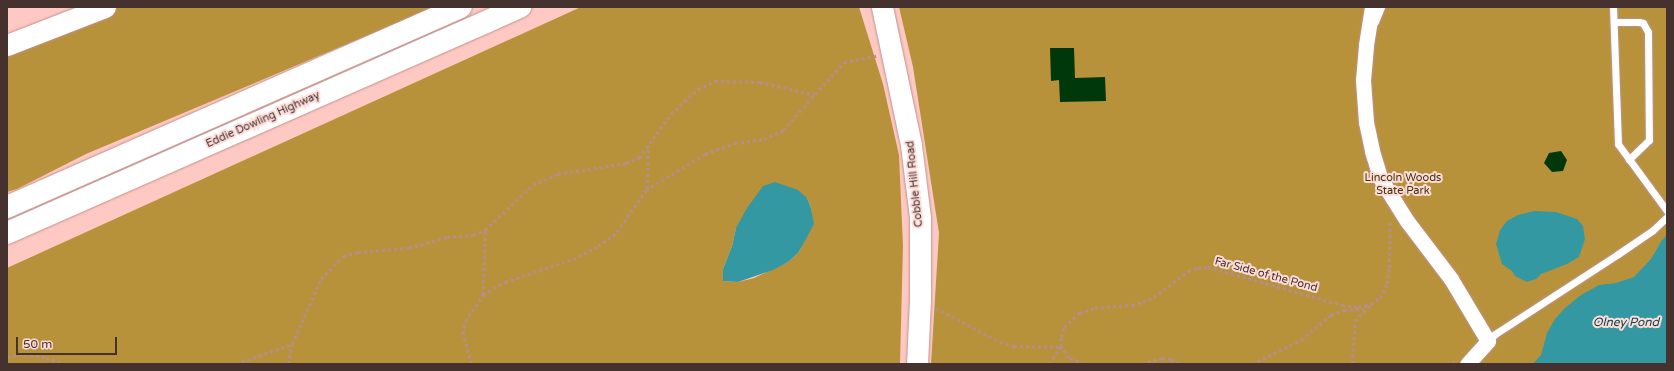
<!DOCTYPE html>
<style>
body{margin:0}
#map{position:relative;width:1674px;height:371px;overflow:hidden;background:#fec9c3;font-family:"Varela Round",sans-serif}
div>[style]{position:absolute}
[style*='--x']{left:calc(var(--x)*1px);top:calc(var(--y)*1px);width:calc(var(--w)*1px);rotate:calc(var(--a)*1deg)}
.forest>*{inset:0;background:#b7923b}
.water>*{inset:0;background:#3498a3}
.building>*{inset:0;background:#00380b}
.path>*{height:2.5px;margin-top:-1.25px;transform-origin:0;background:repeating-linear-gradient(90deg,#b68e89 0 3px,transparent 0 6px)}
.roads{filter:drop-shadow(0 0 1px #c3918c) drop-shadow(0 0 1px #c3918c)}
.lane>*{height:7px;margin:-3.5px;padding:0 3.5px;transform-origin:3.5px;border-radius:3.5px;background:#fff}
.street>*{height:15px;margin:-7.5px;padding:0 7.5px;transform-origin:7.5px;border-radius:7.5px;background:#fff}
.secondary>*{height:21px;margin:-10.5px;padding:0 10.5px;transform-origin:10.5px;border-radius:10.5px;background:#fff}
.highway>*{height:22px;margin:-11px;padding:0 11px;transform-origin:11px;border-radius:11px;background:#fff}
span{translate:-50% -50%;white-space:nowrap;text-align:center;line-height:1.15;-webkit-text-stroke:4px #fcdcd8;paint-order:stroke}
.street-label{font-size:11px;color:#45312e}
.park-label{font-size:11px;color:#40310b}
.water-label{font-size:12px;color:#0d474e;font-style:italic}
.frame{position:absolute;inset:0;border:8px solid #45312e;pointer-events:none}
.scale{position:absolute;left:16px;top:337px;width:101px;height:18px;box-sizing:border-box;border:2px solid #45312e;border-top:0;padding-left:5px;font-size:12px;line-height:14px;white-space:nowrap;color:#45312e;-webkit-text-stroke:3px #fcdcd8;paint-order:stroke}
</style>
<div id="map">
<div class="forest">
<div style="clip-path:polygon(78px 7px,435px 7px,86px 154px,17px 189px,7px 192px,7px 46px)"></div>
<div style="clip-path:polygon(evenodd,581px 7px,859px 7px,883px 84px,899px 155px,903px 246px,900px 364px,7px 364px,7px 268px,581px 7px,807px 198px,811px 208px,813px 224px,798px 253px,788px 262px,754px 278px,738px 282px,723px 281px,723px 269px,732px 246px,736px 228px,807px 198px)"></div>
<div style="clip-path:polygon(899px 7px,1667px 7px,1667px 364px,931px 364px,939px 233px,913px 67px)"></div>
</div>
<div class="water">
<div style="clip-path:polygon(775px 182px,798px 190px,807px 198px,811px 208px,814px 224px,806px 239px,798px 253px,788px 262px,773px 270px,738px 282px,723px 281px,723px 269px,732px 246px,736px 228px,747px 208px,763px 186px)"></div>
<div style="clip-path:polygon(1534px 211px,1556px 212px,1577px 219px,1583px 226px,1585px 239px,1579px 257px,1567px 264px,1541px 274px,1536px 279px,1527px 282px,1515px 276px,1512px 271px,1502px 264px,1496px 244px,1500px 230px,1507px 221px,1518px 215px)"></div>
<div style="clip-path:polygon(1667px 235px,1667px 364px,1533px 364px,1541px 355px,1547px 333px,1555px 319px,1565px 308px,1581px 295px,1599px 285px,1616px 283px,1634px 277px,1651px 259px,1662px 240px)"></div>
</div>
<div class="building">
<div style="clip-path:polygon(1050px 48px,1074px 48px,1075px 78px,1105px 77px,1106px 101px,1060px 102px,1059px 80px,1051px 81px)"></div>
<div style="clip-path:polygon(1561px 151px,1567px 160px,1563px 171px,1552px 172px,1544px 163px,1549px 153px)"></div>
</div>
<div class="path">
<div style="--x:647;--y:189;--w:43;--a:-88.7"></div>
<div style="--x:483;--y:295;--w:65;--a:-88.2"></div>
<div style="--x:936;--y:308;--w:72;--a:28"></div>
<div style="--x:1000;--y:342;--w:15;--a:16"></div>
<div style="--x:1014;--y:346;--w:47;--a:1.2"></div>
<div style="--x:7;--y:357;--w:17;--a:-10"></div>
<div style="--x:24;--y:354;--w:22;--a:10"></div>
<div style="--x:46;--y:358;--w:21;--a:17"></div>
<div style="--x:1352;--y:362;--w:5;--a:22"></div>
<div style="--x:236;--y:364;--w:59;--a:-19.7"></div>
<div style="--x:288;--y:364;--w:20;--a:-79"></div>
<div style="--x:292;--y:344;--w:71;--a:-66"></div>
<div style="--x:321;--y:279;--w:32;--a:-46"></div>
<div style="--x:343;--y:256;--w:16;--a:-15"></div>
<div style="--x:358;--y:252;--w:51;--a:-4.5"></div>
<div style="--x:409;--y:248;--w:40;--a:-16"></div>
<div style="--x:447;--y:237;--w:26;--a:-4"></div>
<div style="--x:473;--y:235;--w:13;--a:-23"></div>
<div style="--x:485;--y:230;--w:66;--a:-43.2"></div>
<div style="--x:533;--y:185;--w:27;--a:-24"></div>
<div style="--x:558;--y:174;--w:69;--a:-9.2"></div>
<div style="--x:626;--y:163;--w:14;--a:-21"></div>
<div style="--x:639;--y:158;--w:54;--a:-54"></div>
<div style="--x:671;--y:114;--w:37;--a:-43"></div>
<div style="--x:698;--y:89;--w:19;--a:-25"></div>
<div style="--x:715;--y:81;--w:45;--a:1.3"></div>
<div style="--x:760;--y:82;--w:56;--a:13.5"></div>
<div style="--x:471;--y:364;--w:31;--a:-105"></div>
<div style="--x:463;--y:334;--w:13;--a:-81"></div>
<div style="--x:465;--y:321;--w:32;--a:-55"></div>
<div style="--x:483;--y:295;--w:26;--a:-31"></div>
<div style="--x:505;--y:282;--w:72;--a:-18.7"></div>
<div style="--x:573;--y:259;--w:28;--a:-27"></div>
<div style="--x:598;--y:246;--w:24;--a:-36"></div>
<div style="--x:617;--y:232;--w:51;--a:-55.4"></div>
<div style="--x:646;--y:190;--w:69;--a:-31.4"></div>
<div style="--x:705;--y:154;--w:32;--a:-20"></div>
<div style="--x:735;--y:143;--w:29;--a:-8"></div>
<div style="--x:764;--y:139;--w:21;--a:-25"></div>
<div style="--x:783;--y:130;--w:91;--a:-48.1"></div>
<div style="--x:844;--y:62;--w:33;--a:-11"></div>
<div style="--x:1049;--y:364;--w:21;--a:-55"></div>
<div style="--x:1084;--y:364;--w:16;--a:-158"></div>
<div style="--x:1069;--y:358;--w:14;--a:-126"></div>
<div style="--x:1061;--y:347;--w:10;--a:-90"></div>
<div style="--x:1061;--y:337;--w:10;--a:-73"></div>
<div style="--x:1064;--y:327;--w:21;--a:-43"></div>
<div style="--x:1079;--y:313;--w:17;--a:-17"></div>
<div style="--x:1095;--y:308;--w:37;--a:-5"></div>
<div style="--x:1132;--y:305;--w:11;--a:-15"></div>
<div style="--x:1143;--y:302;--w:12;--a:-24"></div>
<div style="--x:1154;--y:297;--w:43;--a:-37.4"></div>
<div style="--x:1188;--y:271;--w:10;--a:-17"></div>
<div style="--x:1198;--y:268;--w:10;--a:-6"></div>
<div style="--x:1208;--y:267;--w:139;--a:15.8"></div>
<div style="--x:1342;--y:305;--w:16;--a:7"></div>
<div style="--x:1358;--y:307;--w:13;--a:-13"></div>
<div style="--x:1371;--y:304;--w:11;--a:-34"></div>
<div style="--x:1380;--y:298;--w:16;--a:-63"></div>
<div style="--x:1387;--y:284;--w:16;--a:-83"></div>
<div style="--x:1389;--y:268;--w:47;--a:-88.8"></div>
<div style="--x:1142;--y:364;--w:21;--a:-17"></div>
<div style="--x:1162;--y:358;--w:9;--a:6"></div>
<div style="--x:1171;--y:359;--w:11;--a:27"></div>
<div style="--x:1252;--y:364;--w:55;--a:-26.1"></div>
<div style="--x:1301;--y:340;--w:39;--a:-40"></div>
<div style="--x:1331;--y:315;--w:14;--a:-21"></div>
<div style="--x:1344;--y:310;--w:20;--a:-3"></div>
<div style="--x:1352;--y:364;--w:43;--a:-86"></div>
<div style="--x:1355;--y:321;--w:21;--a:-47"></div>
<div style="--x:1446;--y:364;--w:9;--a:-13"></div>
</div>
<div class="roads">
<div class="lane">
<div style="--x:1613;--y:7;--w:137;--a:87.9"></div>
<div style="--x:1618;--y:144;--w:83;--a:53.8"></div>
<div style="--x:1375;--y:22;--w:16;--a:-68"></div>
<div style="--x:1614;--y:22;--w:25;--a:0"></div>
<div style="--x:1639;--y:22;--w:4;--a:14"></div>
<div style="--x:1643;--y:23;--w:10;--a:61"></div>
<div style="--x:1648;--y:32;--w:108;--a:89.5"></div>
<div style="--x:1649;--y:140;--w:28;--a:136"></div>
<div style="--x:1488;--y:341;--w:10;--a:-45"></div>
<div style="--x:1495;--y:334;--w:147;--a:-33"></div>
<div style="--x:1618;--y:254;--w:42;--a:-34.4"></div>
<div style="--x:1653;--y:230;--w:19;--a:-43"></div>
</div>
<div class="street">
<div style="--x:1372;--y:7;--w:39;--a:99"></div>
<div style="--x:1366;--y:46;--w:34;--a:95"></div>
<div style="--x:1363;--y:80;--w:42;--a:85.9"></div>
<div style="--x:1366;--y:122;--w:30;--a:78"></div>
<div style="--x:1372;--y:151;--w:28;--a:73"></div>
<div style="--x:1380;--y:178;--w:51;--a:57.9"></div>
<div style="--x:1407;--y:221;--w:73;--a:52.8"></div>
<div style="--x:1451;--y:279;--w:72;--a:59.2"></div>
<div style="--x:1488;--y:341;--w:31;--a:132"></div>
</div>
<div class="secondary">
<div style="--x:882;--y:7;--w:141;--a:78.1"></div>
<div style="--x:911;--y:145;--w:73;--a:82.9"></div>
<div style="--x:920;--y:217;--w:83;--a:90"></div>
<div style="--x:920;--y:300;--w:64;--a:92.7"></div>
<div style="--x:7;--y:45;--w:105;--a:-21.2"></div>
</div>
<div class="highway">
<div style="--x:7;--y:207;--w:496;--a:-23.8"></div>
<div style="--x:7;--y:233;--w:561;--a:-23.78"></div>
</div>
</div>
<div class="street-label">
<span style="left:263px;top:120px;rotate:-24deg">Eddie Dowling Highway</span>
<span style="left:915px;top:184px;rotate:-96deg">Cobble Hill Road</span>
<span style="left:1266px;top:275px;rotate:15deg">Far Side of the Pond</span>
</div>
<div class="park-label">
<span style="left:1403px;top:185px">Lincoln Woods<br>State Park</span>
</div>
<div class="water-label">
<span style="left:1626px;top:323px">Olney Pond</span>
</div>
<div class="frame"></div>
<div class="scale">50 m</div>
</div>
